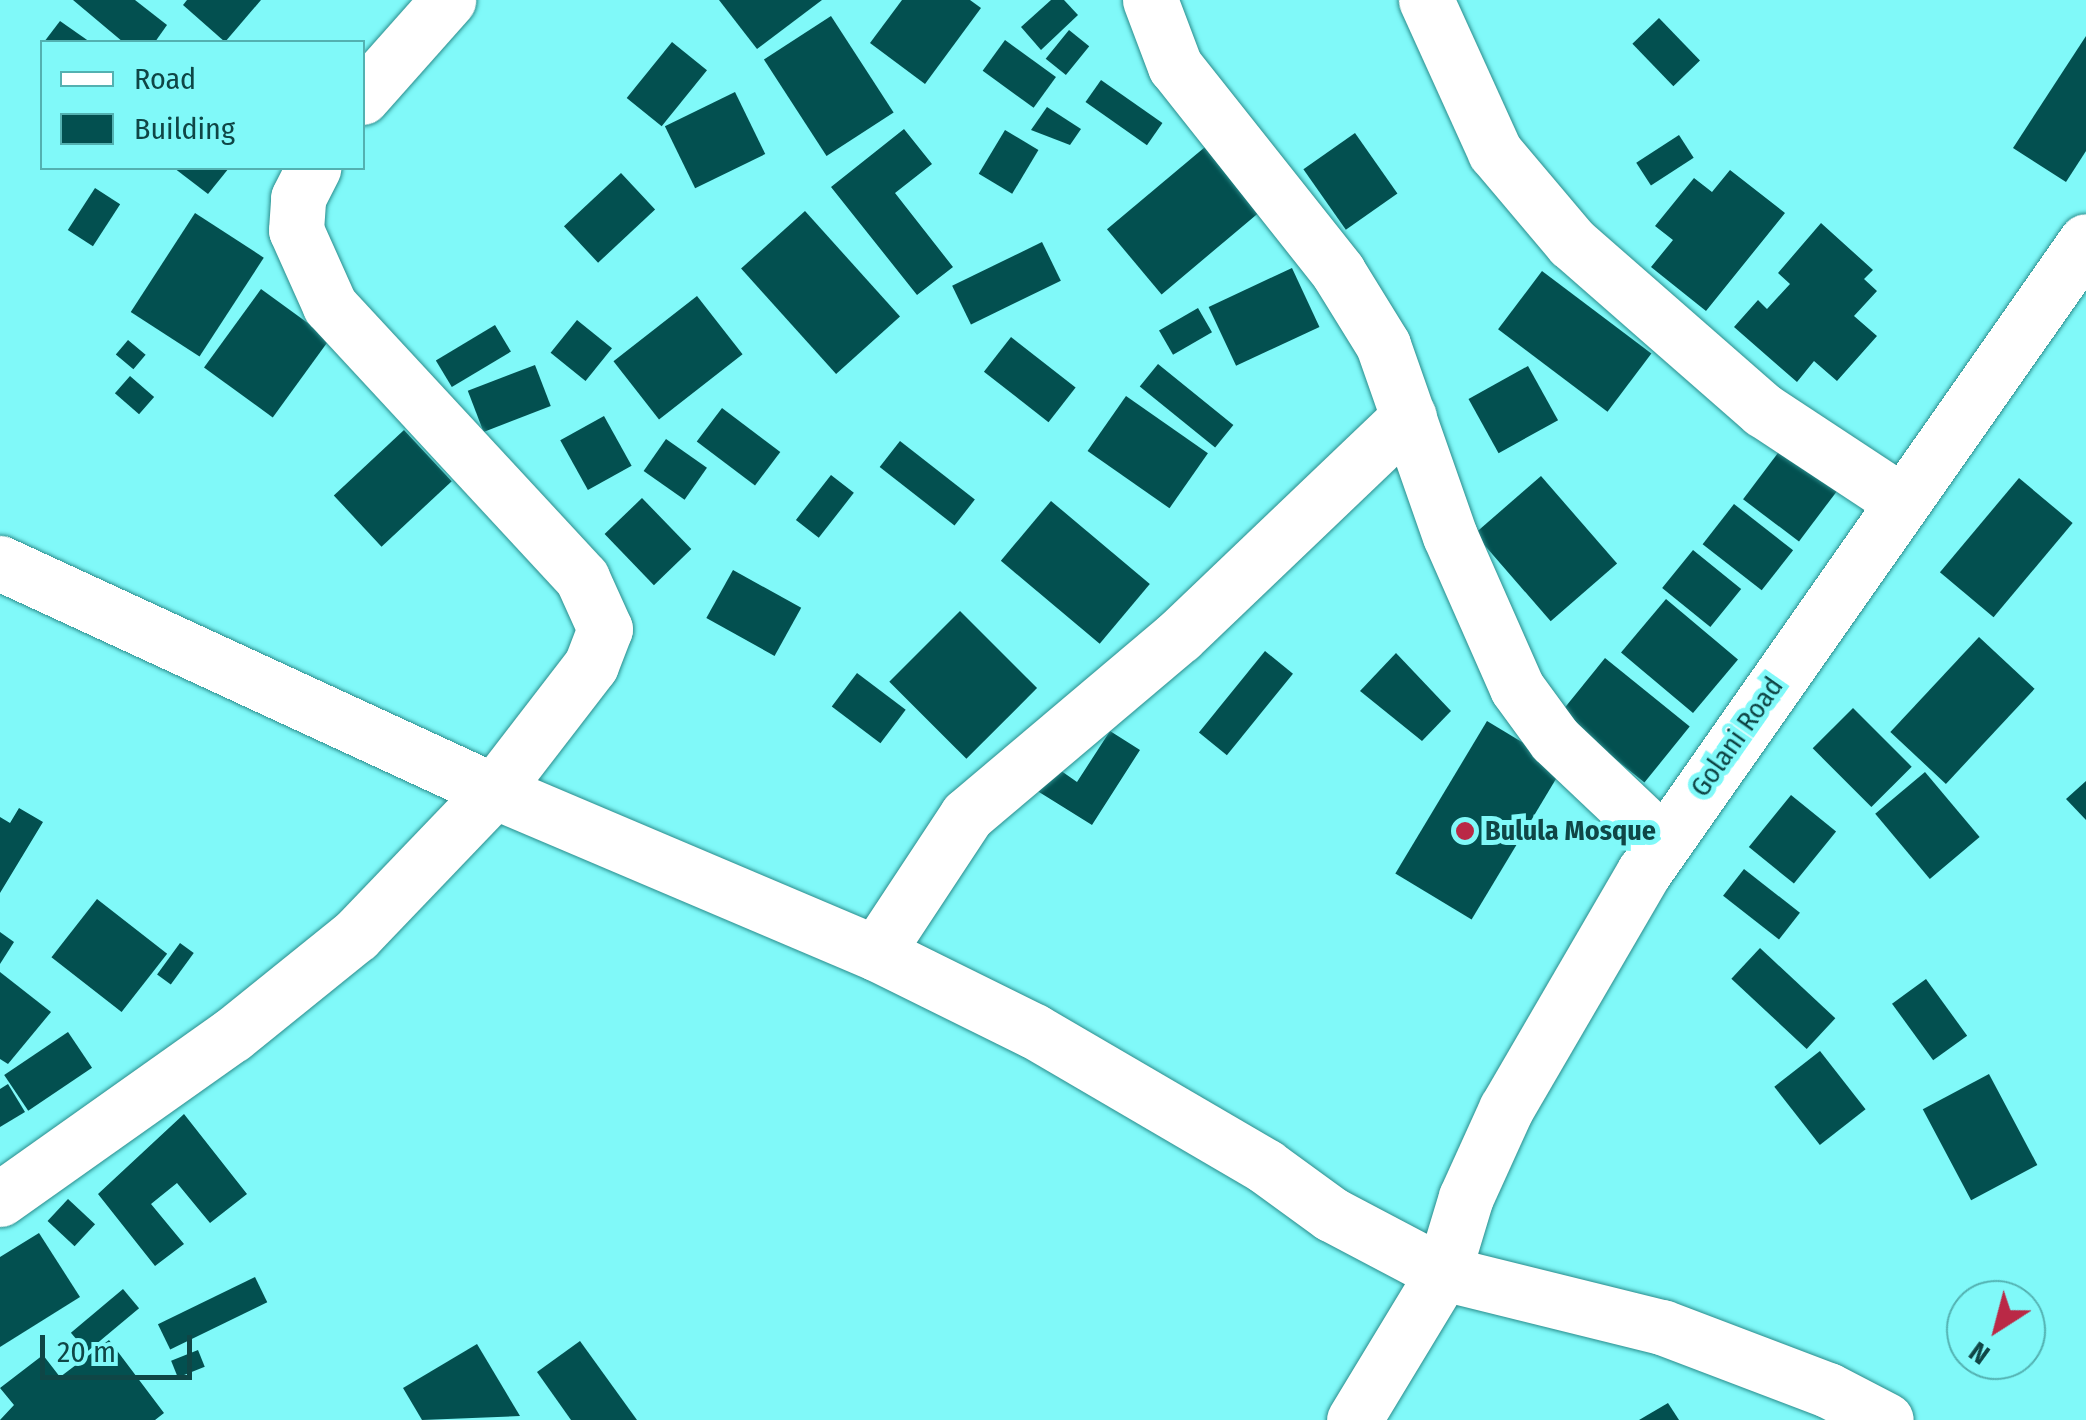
<!DOCTYPE html>
<style>
body{margin:0}
#map{position:relative;width:2086px;height:1420px;overflow:hidden;background:#80f9f9;font-family:"Fira Sans Condensed",sans-serif}
div>[style]{position:absolute}
[style*='--x']{left:calc(var(--x)*1px);top:calc(var(--y)*1px);width:calc(var(--w)*1px);rotate:calc(var(--a)*1deg)}
.building>*{inset:0;background:#035050;transform-origin:0 0}
.roads{filter:drop-shadow(0 0 2px #2a8c8c) drop-shadow(0 0 2px #2a8c8c)}
.minor>*{height:55px;margin:-27.5px;padding:0 27.5px;transform-origin:27.5px;border-radius:27.5px;background:#fff}
.dots>*{width:28px;height:28px;translate:-50% -50%;box-sizing:border-box;border:5px solid #80f9f9;border-radius:50%}
span{translate:-50% -50%;white-space:nowrap;text-align:center;line-height:1.15;-webkit-text-stroke:10px #80f9f9;paint-order:stroke}
.street-label{font-size:28px;color:#0f4646}
.poi-label{font-size:28px;color:#0f4646;font-weight:700}
.left{translate:0 -50%;text-align:left}
.legend{position:absolute;left:40px;top:40px;width:325px;height:130px;box-sizing:border-box;background:#80f9f9;border:2px solid #53b1b1;margin:0;padding:12px 18px;list-style:none;font-size:30px;color:#0f4646}
.legend li{display:flex;align-items:center;gap:20px;height:50px}
.legend b{width:50px;border:2px solid #53b1b1}
.north{position:absolute;left:1946px;top:1280px;width:100px;height:100px;box-sizing:border-box;background:#80f9f9;border:2px solid #53b1b1;border-radius:50%;rotate:216deg;font-size:28px;font-weight:700;line-height:40px;text-align:center;color:#0f4646}
.north::after{content:'';display:block;margin:auto;width:35px;height:45px;background:#ba2946;clip-path:polygon(50% 0,100% 100%,50% 72%,0 100%)}
.scale{position:absolute;left:40px;top:1335px;width:152px;height:45px;box-sizing:border-box;border:5px solid #0f4646;border-top:0;padding-left:12px;font-size:30px;line-height:35px;white-space:nowrap;color:#0f4646;-webkit-text-stroke:8px #80f9f9;paint-order:stroke}
</style>
<div id="map">
<div class="building">
<div style="clip-path:polygon(73px 0,135px 0,167px 25px,155px 42px,123px 42px)"></div>
<div style="clip-path:polygon(187px 0,261px 0,225px 42px,183px 5px)"></div>
<div style="clip-path:polygon(719px 0,822px 0,757px 49px)"></div>
<div style="clip-path:polygon(902px 0,970px 0,981px 8px,925px 84px,870px 43px)"></div>
<div style="clip-path:polygon(1051px 0,1064px 0,1078px 15px,1041px 50px,1021px 27px)"></div>
<div style="left:831px;top:16px;width:115px;height:80px;rotate:57deg"></div>
<div style="left:1659px;top:18px;width:59px;height:37px;rotate:46deg"></div>
<div style="clip-path:polygon(60px 21px,90px 42px,44px 42px)"></div>
<div style="left:1069px;top:30px;width:26px;height:37px;rotate:39deg"></div>
<div style="clip-path:polygon(2086px 36px,2086px 151px,2066px 182px,2013px 148px)"></div>
<div style="left:1005px;top:40px;width:63px;height:38px;rotate:36deg"></div>
<div style="left:672px;top:42px;width:45px;height:72px;rotate:39deg"></div>
<div style="left:1101px;top:80px;width:75px;height:27px;rotate:35deg"></div>
<div style="left:735px;top:92px;width:69px;height:78px;rotate:64deg"></div>
<div style="clip-path:polygon(1047px 107px,1081px 129px,1070px 145px,1031px 130px)"></div>
<div style="clip-path:polygon(904px 129px,932px 164px,895px 193px,953px 267px,917px 295px,831px 187px)"></div>
<div style="left:1005px;top:130px;width:39px;height:51px;rotate:31deg"></div>
<div style="left:1355px;top:133px;width:74px;height:63px;rotate:55deg"></div>
<div style="left:1679px;top:135px;width:27px;height:51px;rotate:57deg"></div>
<div style="left:1205px;top:147px;width:85px;height:128px;rotate:50deg"></div>
<div style="clip-path:polygon(174px 168px,229px 168px,208px 194px)"></div>
<div style="clip-path:polygon(1730px 170px,1785px 213px,1706px 311px,1651px 267px,1673px 240px,1655px 226px,1694px 178px,1712px 192px)"></div>
<div style="left:621px;top:173px;width:50px;height:78px;rotate:47deg"></div>
<div style="left:95px;top:188px;width:30px;height:50px;rotate:33deg"></div>
<div style="left:805px;top:211px;width:142px;height:86px;rotate:48deg"></div>
<div style="left:195px;top:213px;width:82px;height:118px;rotate:33deg"></div>
<div style="clip-path:polygon(1821px 223px,1873px 270px,1864px 279px,1877px 291px,1854px 316px,1877px 336px,1837px 381px,1814px 361px,1797px 382px,1734px 327px,1758px 300px,1767px 309px,1790px 284px,1778px 273px)"></div>
<div style="left:1042px;top:242px;width:43px;height:100px;rotate:64deg"></div>
<div style="left:1292px;top:268px;width:65px;height:92px;rotate:65deg"></div>
<div style="left:1542px;top:271px;width:137px;height:73px;rotate:37deg"></div>
<div style="left:261px;top:289px;width:85px;height:97px;rotate:36deg"></div>
<div style="left:697px;top:296px;width:74px;height:106px;rotate:52deg"></div>
<div style="left:1198px;top:308px;width:28px;height:45px;rotate:60deg"></div>
<div style="left:577px;top:320px;width:45px;height:42px;rotate:39deg"></div>
<div style="left:495px;top:325px;width:31px;height:69px;rotate:59deg"></div>
<div style="left:1011px;top:337px;width:82px;height:44px;rotate:38deg"></div>
<div style="left:128px;top:340px;width:23px;height:19px;rotate:40deg"></div>
<div style="left:1158px;top:364px;width:97px;height:29px;rotate:39deg"></div>
<div style="left:535px;top:365px;width:44px;height:72px;rotate:69deg"></div>
<div style="left:1528px;top:366px;width:62px;height:68px;rotate:61deg"></div>
<div style="left:130px;top:376px;width:32px;height:23px;rotate:41deg"></div>
<div style="left:1126px;top:396px;width:100px;height:67px;rotate:35deg"></div>
<div style="left:722px;top:408px;width:73px;height:42px;rotate:37deg"></div>
<div style="left:604px;top:416px;width:57px;height:50px;rotate:61deg"></div>
<div style="left:404px;top:430px;width:70px;height:96px;rotate:47deg"></div>
<div style="left:666px;top:439px;width:50px;height:39px;rotate:35deg"></div>
<div style="left:900px;top:441px;width:95px;height:33px;rotate:38deg"></div>
<div style="left:1781px;top:449px;width:70px;height:63px;rotate:37deg"></div>
<div style="left:831px;top:475px;width:29px;height:57px;rotate:38deg"></div>
<div style="left:1541px;top:476px;width:116px;height:88px;rotate:49deg"></div>
<div style="left:2019px;top:478px;width:70px;height:123px;rotate:40deg"></div>
<div style="left:642px;top:498px;width:71px;height:52px;rotate:46deg"></div>
<div style="left:1051px;top:501px;width:129px;height:78px;rotate:40deg"></div>
<div style="left:1734px;top:504px;width:75px;height:51px;rotate:38deg"></div>
<div style="left:1693px;top:550px;width:62px;height:49px;rotate:39deg"></div>
<div style="left:733px;top:570px;width:78px;height:55px;rotate:29deg"></div>
<div style="left:1666px;top:599px;width:94px;height:70px;rotate:40deg"></div>
<div style="left:960px;top:611px;width:109px;height:100px;rotate:45deg"></div>
<div style="left:1979px;top:637px;width:76px;height:130px;rotate:43deg"></div>
<div style="left:1265px;top:651px;width:36px;height:105px;rotate:39deg"></div>
<div style="clip-path:polygon(1396px 653px,1451px 711px,1422px 741px,1360px 691px)"></div>
<div style="left:1605px;top:658px;width:109px;height:72px;rotate:39deg"></div>
<div style="left:857px;top:673px;width:61px;height:42px;rotate:37deg"></div>
<div style="left:1853px;top:708px;width:83px;height:57px;rotate:45deg"></div>
<div style="left:1487px;top:721px;width:89px;height:178px;rotate:31deg"></div>
<div style="clip-path:polygon(1110px 731px,1140px 750px,1092px 825px,1031px 787px,1047px 761px,1077px 782px)"></div>
<div style="left:1925px;top:772px;width:85px;height:65px;rotate:50deg"></div>
<div style="clip-path:polygon(2086px 781px,2086px 820px,2066px 799px)"></div>
<div style="left:1791px;top:795px;width:58px;height:67px;rotate:39deg"></div>
<div style="clip-path:polygon(19px 808px,43px 822px,0 893px,0 817px,10px 823px)"></div>
<div style="left:1744px;top:869px;width:71px;height:34px;rotate:38deg"></div>
<div style="left:97px;top:899px;width:89px;height:74px;rotate:38deg"></div>
<div style="clip-path:polygon(0 932px,14px 942px,0 964px)"></div>
<div style="left:180px;top:943px;width:17px;height:39px;rotate:36deg"></div>
<div style="left:1760px;top:948px;width:103px;height:42px;rotate:43deg"></div>
<div style="clip-path:polygon(0 972px,51px 1012px,8px 1064px,0 1059px)"></div>
<div style="left:1926px;top:979px;width:70px;height:42px;rotate:54deg"></div>
<div style="left:68px;top:1032px;width:43px;height:77px;rotate:56deg"></div>
<div style="left:1820px;top:1051px;width:74px;height:58px;rotate:52deg"></div>
<div style="left:1989px;top:1074px;width:103px;height:75px;rotate:62deg"></div>
<div style="clip-path:polygon(8px 1084px,25px 1112px,0 1127px,0 1089px)"></div>
<div style="clip-path:polygon(184px 1114px,247px 1194px,210px 1223px,177px 1183px,151px 1204px,184px 1244px,155px 1266px,98px 1194px)"></div>
<div style="left:68px;top:1199px;width:37px;height:30px;rotate:43deg"></div>
<div style="clip-path:polygon(39px 1233px,80px 1297px,0 1347px,0 1257px)"></div>
<div style="left:255px;top:1277px;width:28px;height:108px;rotate:64deg"></div>
<div style="left:123px;top:1289px;width:25px;height:68px;rotate:50deg"></div>
<div style="clip-path:polygon(109px 1340px,164px 1413px,155px 1420px,0 1420px,14px 1405px,0 1388px,43px 1355px,60px 1377px)"></div>
<div style="clip-path:polygon(580px 1341px,637px 1420px,571px 1420px,537px 1372px)"></div>
<div style="clip-path:polygon(477px 1344px,520px 1416px,422px 1420px,403px 1388px)"></div>
<div style="left:198px;top:1350px;width:18px;height:29px;rotate:68deg"></div>
<div style="clip-path:polygon(1668px 1403px,1679px 1420px,1639px 1420px)"></div>
</div>
<div class="roads">
<div class="minor">
<div style="--x:1150;--y:0;--w:71;--a:69.3"></div>
<div style="--x:1175;--y:66;--w:263;--a:51.6"></div>
<div style="--x:1338;--y:272;--w:86;--a:58.3"></div>
<div style="--x:1383;--y:345;--w:202;--a:70.7"></div>
<div style="--x:1450;--y:536;--w:166;--a:66.2"></div>
<div style="--x:1517;--y:688;--w:64;--a:53.8"></div>
<div style="--x:1555;--y:740;--w:149;--a:43.4"></div>
<div style="--x:1426;--y:0;--w:167;--a:65.6"></div>
<div style="--x:1495;--y:152;--w:119;--a:49.8"></div>
<div style="--x:1572;--y:243;--w:254;--a:41.2"></div>
<div style="--x:1763;--y:410;--w:165;--a:33.4"></div>
<div style="--x:362;--y:97;--w:130;--a:-48.4"></div>
<div style="--x:0;--y:563;--w:544;--a:24.78"></div>
<div style="--x:494;--y:791;--w:415;--a:23"></div>
<div style="--x:876;--y:953;--w:176;--a:26.3"></div>
<div style="--x:1034;--y:1031;--w:268;--a:30.3"></div>
<div style="--x:1265;--y:1166;--w:82;--a:36"></div>
<div style="--x:1331;--y:1214;--w:127;--a:27.8"></div>
<div style="--x:1443;--y:1273;--w:226;--a:13.9"></div>
<div style="--x:1662;--y:1327;--w:178;--a:20.8"></div>
<div style="--x:1828;--y:1390;--w:65;--a:27.3"></div>
<div style="--x:876;--y:953;--w:165;--a:-56.6"></div>
<div style="--x:967;--y:815;--w:277;--a:-40.2"></div>
<div style="--x:1179;--y:636;--w:318;--a:-43.7"></div>
<div style="--x:0;--y:1199;--w:284;--a:-35.3"></div>
<div style="--x:232;--y:1035;--w:159;--a:-38.9"></div>
<div style="--x:356;--y:935;--w:199;--a:-46.2"></div>
<div style="--x:494;--y:791;--w:159;--a:-52.4"></div>
<div style="--x:591;--y:665;--w:39;--a:-69"></div>
<div style="--x:605;--y:629;--w:56;--a:-114.3"></div>
<div style="--x:582;--y:578;--w:371;--a:-132.8"></div>
<div style="--x:330;--y:306;--w:83;--a:-114.1"></div>
<div style="--x:296;--y:230;--w:32;--a:-86"></div>
<div style="--x:298;--y:198;--w:34;--a:-63"></div>
<div style="--x:1354;--y:1420;--w:172;--a:-58.8"></div>
<div style="--x:1443;--y:1273;--w:79;--a:-73.2"></div>
<div style="--x:1466;--y:1197;--w:97;--a:-65.6"></div>
<div style="--x:1506;--y:1109;--w:274;--a:-59.8"></div>
<div style="--x:1644;--y:872;--w:770;--a:-54.99"></div>
</div>
</div>
<div class="dots">
<div style="left:1465px;top:831px;background:#ba2946"></div>
</div>
<div class="street-label">
<span style="left:1737px;top:737px;rotate:-55deg">Golani Road</span>
</div>
<div class="poi-label">
<span class="left" style="left:1485px;top:831px">Bulula Mosque</span>
</div>
<ul class="legend">
<li><b style="height:12px;background:#fff"></b>Road</li>
<li><b style="height:28px;background:#035050"></b>Building</li>
</ul>
<div class="north">N</div>
<div class="scale">20 m</div>
</div>
